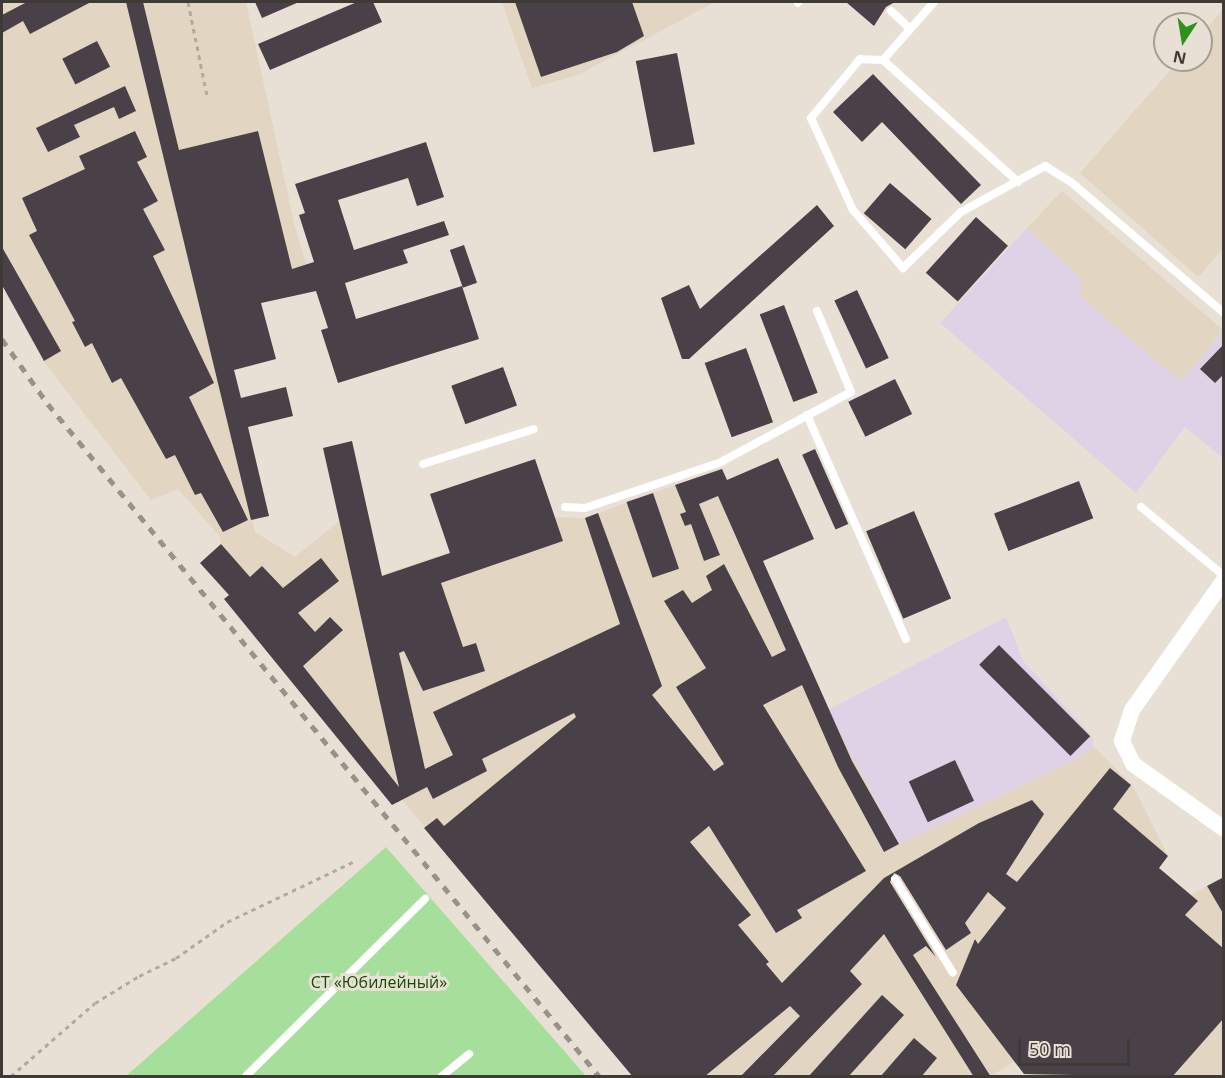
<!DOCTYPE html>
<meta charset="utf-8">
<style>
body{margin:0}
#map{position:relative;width:1225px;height:1078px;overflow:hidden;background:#e8e0d4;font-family:"Open Sans",sans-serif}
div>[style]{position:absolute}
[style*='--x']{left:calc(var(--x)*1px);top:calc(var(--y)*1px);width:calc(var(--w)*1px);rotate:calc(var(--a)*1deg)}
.commercial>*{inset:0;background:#dfd2e6}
.built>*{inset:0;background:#e2d6c3}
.green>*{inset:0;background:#a6df9c}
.building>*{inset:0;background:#4a4148;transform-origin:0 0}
.path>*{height:3px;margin-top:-1.5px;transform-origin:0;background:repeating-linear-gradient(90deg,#b1aaa1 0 4.5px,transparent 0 9px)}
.lane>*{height:8px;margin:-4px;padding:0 4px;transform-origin:4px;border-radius:4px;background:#fff}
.street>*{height:16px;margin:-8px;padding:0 8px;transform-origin:8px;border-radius:8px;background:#fff}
.rail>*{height:4.5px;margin-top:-2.25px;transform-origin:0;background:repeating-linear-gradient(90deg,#989289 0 8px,transparent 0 16px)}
span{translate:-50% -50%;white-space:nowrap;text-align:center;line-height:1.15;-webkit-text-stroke:6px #e8e0d4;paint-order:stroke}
.park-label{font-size:16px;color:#124d04}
.frame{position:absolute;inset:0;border:3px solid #3e3b36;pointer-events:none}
.north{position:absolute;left:1153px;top:12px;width:60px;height:60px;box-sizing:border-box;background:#e8e0d4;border:2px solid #a49e95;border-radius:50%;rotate:192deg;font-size:16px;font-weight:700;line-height:24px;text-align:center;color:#3e3b36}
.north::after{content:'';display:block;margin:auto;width:21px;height:27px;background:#2b931a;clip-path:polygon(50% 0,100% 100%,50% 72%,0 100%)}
.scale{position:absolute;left:1018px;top:1039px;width:112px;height:27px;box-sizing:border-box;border:3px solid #3e3b36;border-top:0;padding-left:8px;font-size:18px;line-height:21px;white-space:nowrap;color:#3e3b36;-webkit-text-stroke:4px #e8e0d4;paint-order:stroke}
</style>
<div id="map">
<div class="commercial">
<div style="clip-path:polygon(1027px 228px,1081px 278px,1181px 382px,1223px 331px,1223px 458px,1185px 427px,1136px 493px,940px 323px)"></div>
<div style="clip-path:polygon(1006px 617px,1023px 661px,1092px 736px,1093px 746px,1077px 759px,899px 844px,828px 710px)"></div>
</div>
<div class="built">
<div style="clip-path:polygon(2px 2px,246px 2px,295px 227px,314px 290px,220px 313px,241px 398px,286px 387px,293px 416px,248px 427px,269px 516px,252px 520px,255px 532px,295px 557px,339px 521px,323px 448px,352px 441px,382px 575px,554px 517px,585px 518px,722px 468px,828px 710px,899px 844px,1077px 759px,1093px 746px,1133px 786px,1168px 856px,1159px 868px,1191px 895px,1221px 878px,1223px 1076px,1031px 1076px,1014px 1062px,991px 1076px,633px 1076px,402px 800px,392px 805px,235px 611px,229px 595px,200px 563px,221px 544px,220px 537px,178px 489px,151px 500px,44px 362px,2px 285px)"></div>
<div style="clip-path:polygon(502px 2px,715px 2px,578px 75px,532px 88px)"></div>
<div style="clip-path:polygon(1223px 9px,1223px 249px,1198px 277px,1080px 173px,1179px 60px,1201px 60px,1201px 35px)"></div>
<div style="clip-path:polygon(1062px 191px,1223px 330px,1181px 382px,1080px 296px,1081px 278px,1027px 228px)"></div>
</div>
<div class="green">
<div style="clip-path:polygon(386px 847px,586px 1076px,126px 1076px)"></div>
</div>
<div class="building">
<div style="clip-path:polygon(27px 2px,91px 2px,30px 34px,23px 21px,2px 33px,2px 15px)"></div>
<div style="clip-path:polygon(126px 2px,143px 2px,179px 150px,258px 131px,292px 269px,314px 262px,299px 215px,305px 213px,295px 184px,426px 142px,444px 197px,417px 206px,408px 178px,338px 200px,354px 250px,444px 221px,449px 235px,403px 250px,408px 263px,345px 283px,356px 319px,462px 286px,479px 339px,338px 383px,321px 330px,328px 328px,316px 291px,261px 303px,276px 359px,234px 370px,241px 398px,286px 387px,293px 416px,248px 427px,269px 516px,251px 520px)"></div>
<div style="clip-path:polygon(255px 2px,299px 2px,262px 18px)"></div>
<div style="clip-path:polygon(357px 2px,373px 2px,382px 22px,270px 70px,258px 44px)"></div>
<div style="clip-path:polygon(515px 2px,632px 2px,644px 36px,617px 52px,541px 77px)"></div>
<div style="clip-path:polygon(846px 2px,895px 2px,886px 7px,874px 26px)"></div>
<div style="left:97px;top:41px;width:29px;height:39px;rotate:63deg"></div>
<div style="left:677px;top:53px;width:93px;height:42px;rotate:79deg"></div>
<div style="clip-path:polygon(873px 74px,981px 185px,961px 204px,882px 122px,862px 142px,833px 112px)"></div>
<div style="clip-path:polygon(125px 86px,136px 111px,119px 119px,114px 107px,74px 125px,80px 137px,48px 152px,36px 128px)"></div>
<div style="clip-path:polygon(135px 131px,147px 157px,137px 162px,158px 201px,143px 209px,165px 250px,153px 256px,214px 383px,189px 397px,248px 520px,223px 532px,201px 493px,195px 495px,175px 455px,166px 459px,121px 378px,112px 383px,92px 343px,85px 347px,72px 322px,75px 321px,29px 235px,37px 231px,22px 198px,85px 169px,79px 156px)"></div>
<div style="left:890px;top:183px;width:55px;height:40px;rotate:41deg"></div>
<div style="clip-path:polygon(817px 205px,834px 226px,689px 359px,682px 359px,661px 298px,689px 285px,700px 309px)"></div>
<div style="left:976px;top:217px;width:43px;height:75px;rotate:42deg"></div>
<div style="left:464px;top:245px;width:40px;height:15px;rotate:71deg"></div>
<div style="clip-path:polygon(2px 247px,61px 351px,44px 361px,2px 285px)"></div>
<div style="left:857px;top:290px;width:75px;height:25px;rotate:65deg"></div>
<div style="left:784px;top:305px;width:94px;height:26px;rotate:69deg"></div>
<div style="clip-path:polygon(1224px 344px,1224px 374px,1215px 383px,1200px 369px)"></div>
<div style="left:746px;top:348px;width:79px;height:44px;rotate:70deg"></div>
<div style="left:503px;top:367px;width:41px;height:55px;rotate:70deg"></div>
<div style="left:895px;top:379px;width:39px;height:52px;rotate:64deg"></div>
<div style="clip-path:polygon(352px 441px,382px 576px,450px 553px,430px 494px,535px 459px,563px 541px,441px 583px,463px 647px,476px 643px,485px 671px,423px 691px,404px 651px,399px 653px,425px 769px,453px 755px,433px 712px,620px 624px,585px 518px,598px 513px,662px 686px,652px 695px,714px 771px,724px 764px,676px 687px,706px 668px,664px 601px,683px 590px,692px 603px,712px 590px,706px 576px,724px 564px,772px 657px,786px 650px,718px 496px,699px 504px,720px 555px,704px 561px,691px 524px,685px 526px,680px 514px,686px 512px,675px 485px,722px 469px,727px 480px,778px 458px,814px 539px,763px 561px,852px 761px,899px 844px,884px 852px,838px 767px,802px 685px,763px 705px,866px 871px,797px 910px,802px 918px,776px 933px,709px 826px,690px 842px,751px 915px,738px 925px,769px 962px,766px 964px,782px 983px,884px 878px,979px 823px,1032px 800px,1044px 814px,1006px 874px,1017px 882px,1110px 768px,1131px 785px,1113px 809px,1168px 856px,1159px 868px,1198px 901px,1185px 915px,1224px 949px,1224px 1018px,1172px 1077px,1024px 1074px,956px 985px,975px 939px,978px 944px,1006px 908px,988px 892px,965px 923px,971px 933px,946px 950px,900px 876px,894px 873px,890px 882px,936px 957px,926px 946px,913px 955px,991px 1077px,974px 1077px,884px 934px,850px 971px,862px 984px,772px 1077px,740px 1077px,800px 1016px,790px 1006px,704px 1077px,633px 1077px,424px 828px,437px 818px,444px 826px,576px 717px,574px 713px,482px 759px,487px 771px,433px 799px,427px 787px,392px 805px,224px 599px,229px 595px,200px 563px,221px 544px,250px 577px,262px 566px,283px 588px,321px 558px,339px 581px,298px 613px,315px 632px,330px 617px,343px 630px,303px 666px,399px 787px,323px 448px)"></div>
<div style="left:815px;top:449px;width:82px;height:14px;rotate:66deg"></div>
<div style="left:1079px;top:481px;width:40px;height:91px;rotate:69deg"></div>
<div style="left:653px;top:493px;width:80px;height:28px;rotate:71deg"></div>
<div style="left:914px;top:511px;width:95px;height:52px;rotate:67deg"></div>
<div style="left:999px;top:645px;width:129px;height:28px;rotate:45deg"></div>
<div style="left:955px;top:760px;width:45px;height:51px;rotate:65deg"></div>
<div style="clip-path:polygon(1224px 877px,1224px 915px,1207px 886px)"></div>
<div style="clip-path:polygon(882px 995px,904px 1015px,848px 1077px,808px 1077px)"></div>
<div style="clip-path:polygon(914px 1038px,937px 1058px,921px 1077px,880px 1077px)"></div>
</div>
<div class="path">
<div style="--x:188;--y:2;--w:95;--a:78.5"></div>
<div style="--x:11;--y:1076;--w:111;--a:-41"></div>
<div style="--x:95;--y:1003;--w:52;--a:-31.5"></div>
<div style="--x:139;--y:976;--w:41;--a:-25.9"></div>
<div style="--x:176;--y:958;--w:62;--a:-35.2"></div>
<div style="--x:227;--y:922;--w:142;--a:-25.5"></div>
</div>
<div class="lane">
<div style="--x:934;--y:2;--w:77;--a:131.3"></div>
<div style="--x:883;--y:60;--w:182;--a:42.1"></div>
<div style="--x:798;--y:3;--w:1;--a:-45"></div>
<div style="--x:891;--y:11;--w:26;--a:43"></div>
<div style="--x:883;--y:60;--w:23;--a:-178"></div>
<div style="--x:860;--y:59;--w:77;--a:129.7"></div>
<div style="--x:811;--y:118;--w:101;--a:65.5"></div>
<div style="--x:853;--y:210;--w:77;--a:49.2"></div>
<div style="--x:903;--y:268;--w:81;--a:-44"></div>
<div style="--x:961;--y:212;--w:96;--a:-28.7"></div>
<div style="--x:1045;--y:166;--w:31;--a:32"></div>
<div style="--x:1071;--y:182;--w:201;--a:40.6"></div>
<div style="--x:807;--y:415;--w:245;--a:66.2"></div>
<div style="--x:423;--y:464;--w:116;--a:-17.5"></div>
<div style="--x:565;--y:507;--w:20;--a:3"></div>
<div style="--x:585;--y:508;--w:141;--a:-18.6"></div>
<div style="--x:719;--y:463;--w:150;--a:-28.3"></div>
<div style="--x:851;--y:392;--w:88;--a:-112.8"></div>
<div style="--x:1141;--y:507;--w:108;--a:39.7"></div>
<div style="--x:895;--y:879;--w:110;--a:58.3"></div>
<div style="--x:246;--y:1076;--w:252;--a:-44.7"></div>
<div style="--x:442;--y:1076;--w:35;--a:-39"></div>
</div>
<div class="street">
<div style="--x:1224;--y:580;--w:159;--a:125.3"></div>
<div style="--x:1132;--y:710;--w:33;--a:108"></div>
<div style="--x:1122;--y:741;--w:25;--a:64"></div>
<div style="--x:1133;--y:764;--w:112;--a:35.5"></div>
</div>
<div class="rail">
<div style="--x:2;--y:339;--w:80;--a:54.7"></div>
<div style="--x:48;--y:404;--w:869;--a:50.65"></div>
</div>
<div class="park-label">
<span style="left:379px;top:982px">СТ «Юбилейный»</span>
</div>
<div class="frame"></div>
<div class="north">N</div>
<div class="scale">50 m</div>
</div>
